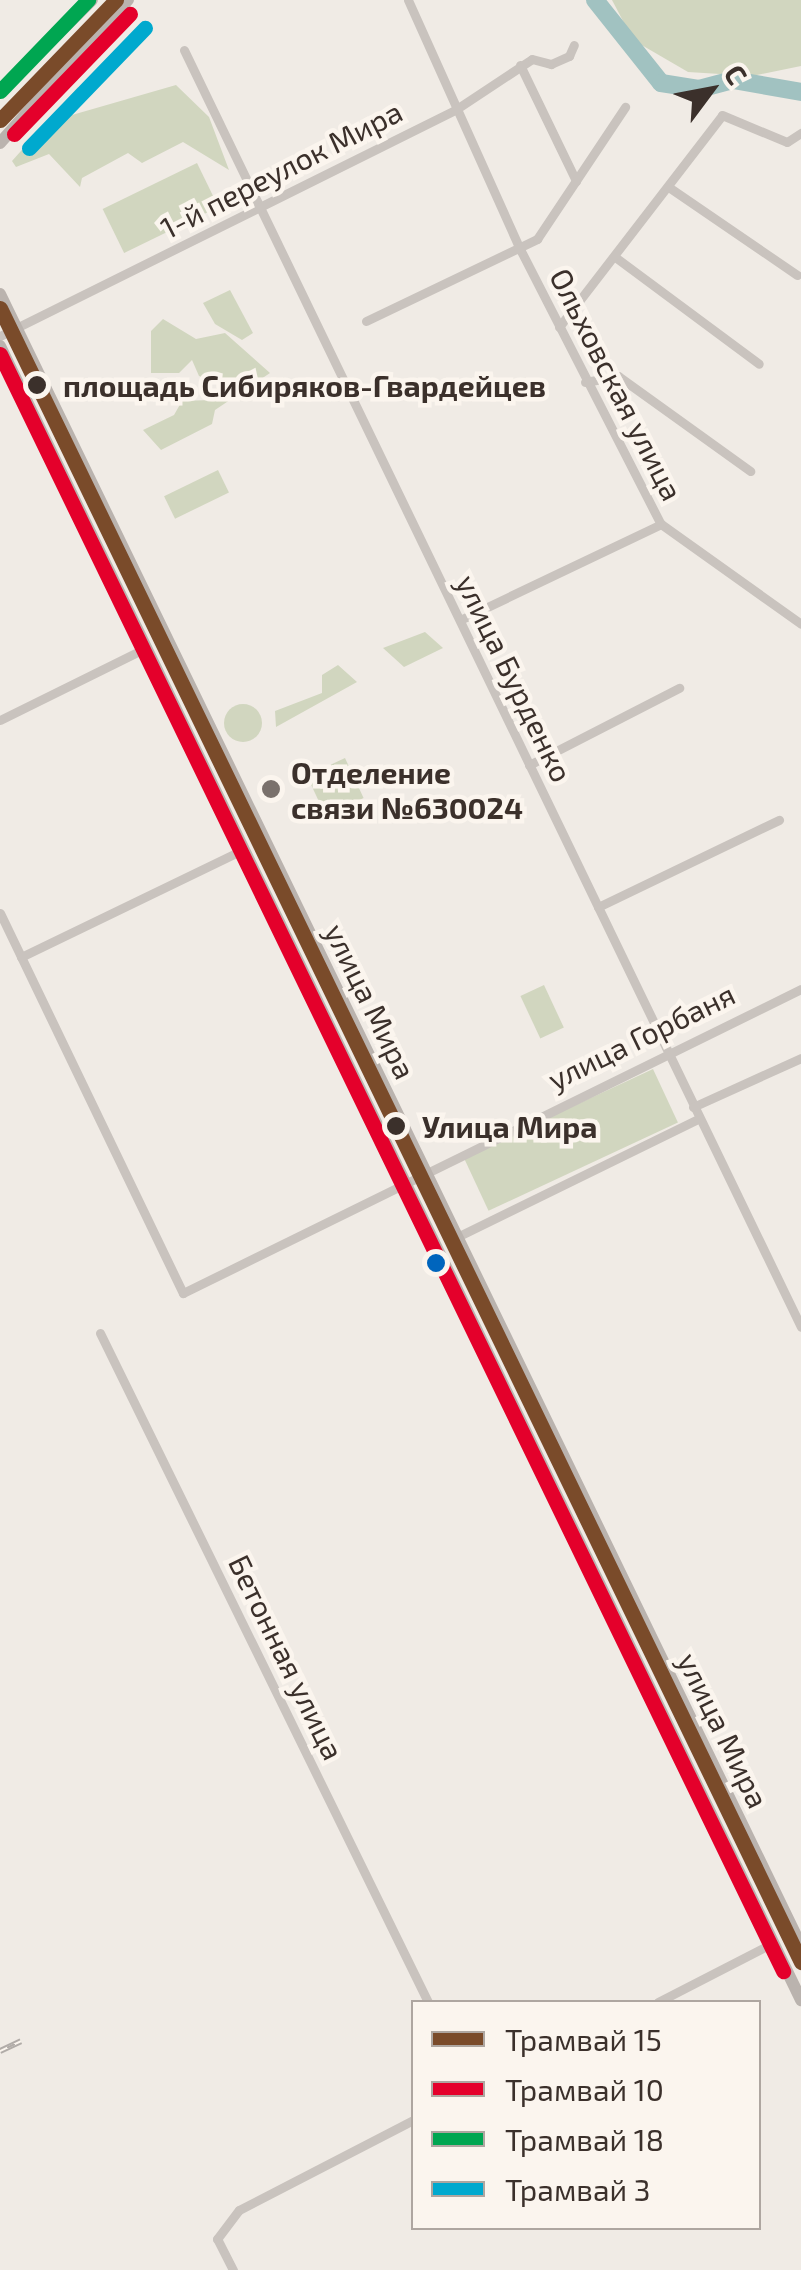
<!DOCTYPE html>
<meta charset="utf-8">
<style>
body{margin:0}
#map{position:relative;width:801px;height:2270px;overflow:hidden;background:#f0ebe5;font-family:"Exo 2",sans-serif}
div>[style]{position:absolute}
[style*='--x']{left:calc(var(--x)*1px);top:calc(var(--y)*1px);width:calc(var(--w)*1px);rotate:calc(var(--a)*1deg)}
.green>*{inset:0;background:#d1d6bf;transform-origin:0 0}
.round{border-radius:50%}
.river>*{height:18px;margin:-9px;padding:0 9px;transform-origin:9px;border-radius:9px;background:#a1c2c1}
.street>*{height:9px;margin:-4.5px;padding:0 4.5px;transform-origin:4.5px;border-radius:4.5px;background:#c9c3be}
.secondary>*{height:12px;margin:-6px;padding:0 6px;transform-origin:6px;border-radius:6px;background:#bab3ae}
.rail>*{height:6px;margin-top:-3px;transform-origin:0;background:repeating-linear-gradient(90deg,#fbf5ee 0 8px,#b1aca8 0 16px);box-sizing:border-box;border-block:2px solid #b1aca8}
.tram-1>*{height:15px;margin:-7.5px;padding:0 7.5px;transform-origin:7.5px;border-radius:7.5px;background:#7a4b2a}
.tram-2>*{height:15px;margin:-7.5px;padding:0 7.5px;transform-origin:7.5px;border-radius:7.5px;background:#e4002b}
.tram-3>*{height:15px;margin:-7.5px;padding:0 7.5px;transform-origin:7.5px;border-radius:7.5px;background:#00a651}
.tram-4>*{height:15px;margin:-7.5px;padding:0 7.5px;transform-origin:7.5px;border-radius:7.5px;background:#00a9ce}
.dots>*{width:28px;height:28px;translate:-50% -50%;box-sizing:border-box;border:5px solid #fbf5ee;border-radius:50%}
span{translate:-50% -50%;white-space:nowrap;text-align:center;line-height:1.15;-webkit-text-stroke:9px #fbf5ee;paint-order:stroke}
.street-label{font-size:30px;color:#3b302b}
.stop-label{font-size:30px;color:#3b302b;font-weight:700}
.left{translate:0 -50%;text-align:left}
.poi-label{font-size:30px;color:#3b302b;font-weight:700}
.legend{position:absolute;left:411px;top:2000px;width:350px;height:230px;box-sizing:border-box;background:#fbf5ee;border:2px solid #aea6a0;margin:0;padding:12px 18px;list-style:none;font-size:30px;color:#3b302b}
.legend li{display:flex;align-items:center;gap:20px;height:50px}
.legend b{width:50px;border:2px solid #aea6a0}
.north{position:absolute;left:661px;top:40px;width:100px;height:100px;-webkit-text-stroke:8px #fbf5ee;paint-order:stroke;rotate:58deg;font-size:28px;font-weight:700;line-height:40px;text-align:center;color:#3b302b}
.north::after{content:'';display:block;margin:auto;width:35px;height:45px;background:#3b302b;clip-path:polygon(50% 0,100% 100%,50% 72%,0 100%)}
</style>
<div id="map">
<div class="green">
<div style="clip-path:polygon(612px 0,801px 0,801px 66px,752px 76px,688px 72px,633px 40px)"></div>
<div style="clip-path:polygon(176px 85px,209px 117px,229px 170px,183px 142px,142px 163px,128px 153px,82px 178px,80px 187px,49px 154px,16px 167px,12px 161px,78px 87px,72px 115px)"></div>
<div style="left:197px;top:163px;width:49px;height:105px;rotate:64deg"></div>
<div style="clip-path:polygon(230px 290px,253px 333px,242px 340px,215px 324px,203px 303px)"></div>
<div style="clip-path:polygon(163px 319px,196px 339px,225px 333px,270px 373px,215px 410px,212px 424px,161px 450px,143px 430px,174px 415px,182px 401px,211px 400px,219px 383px,199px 376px,192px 360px,179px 373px,151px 373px,151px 331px)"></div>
<div style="left:218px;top:470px;width:25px;height:60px;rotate:64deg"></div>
<div style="clip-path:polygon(425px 632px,443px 648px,404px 667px,383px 648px)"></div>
<div style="clip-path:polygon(338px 665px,357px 682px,276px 727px,275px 711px,322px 693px,322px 675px)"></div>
<div class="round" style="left:224px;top:704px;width:38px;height:38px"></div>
<div style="left:345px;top:758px;width:44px;height:42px;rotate:65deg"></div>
<div style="left:544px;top:985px;width:47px;height:26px;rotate:65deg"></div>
<div style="left:653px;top:1069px;width:59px;height:209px;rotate:65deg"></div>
</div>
<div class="river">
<div style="--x:595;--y:0;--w:106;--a:51.5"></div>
<div style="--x:661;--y:83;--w:38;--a:9"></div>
<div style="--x:699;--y:89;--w:35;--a:-15"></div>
<div style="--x:733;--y:80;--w:69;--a:10"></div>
</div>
<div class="street">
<div style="--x:408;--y:0;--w:275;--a:65.8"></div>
<div style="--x:521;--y:251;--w:307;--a:62.9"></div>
<div style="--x:661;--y:524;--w:172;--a:35.5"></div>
<div style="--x:184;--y:50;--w:1418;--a:64.21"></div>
<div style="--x:520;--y:65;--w:129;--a:64.2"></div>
<div style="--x:670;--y:188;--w:154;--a:34.4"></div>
<div style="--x:615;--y:257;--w:179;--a:36.6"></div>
<div style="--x:366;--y:321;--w:190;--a:-25.6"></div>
<div style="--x:537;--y:239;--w:159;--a:-56.3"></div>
<div style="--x:559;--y:327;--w:267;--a:-52.4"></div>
<div style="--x:722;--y:115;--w:70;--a:22.6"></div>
<div style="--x:787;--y:142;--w:17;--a:-33"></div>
<div style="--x:0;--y:336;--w:508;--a:-26.41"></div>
<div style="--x:455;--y:110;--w:92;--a:-33.5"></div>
<div style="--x:532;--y:59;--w:20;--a:15"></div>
<div style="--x:551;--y:64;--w:20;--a:-24"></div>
<div style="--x:569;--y:56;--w:12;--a:-66"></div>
<div style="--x:585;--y:382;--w:34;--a:-10"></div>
<div style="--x:618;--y:376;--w:163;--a:35.7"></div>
<div style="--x:460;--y:620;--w:223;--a:-25.5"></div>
<div style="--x:0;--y:720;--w:163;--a:-26.3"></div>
<div style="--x:529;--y:765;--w:169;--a:-27.2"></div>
<div style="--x:598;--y:907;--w:201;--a:-25.7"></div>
<div style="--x:0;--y:913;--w:422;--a:64.3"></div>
<div style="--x:183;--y:1293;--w:689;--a:-26.19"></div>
<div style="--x:21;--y:957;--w:248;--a:-25.8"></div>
<div style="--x:693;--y:1107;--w:119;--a:-24.4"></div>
<div style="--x:457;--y:1237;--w:266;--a:-26.1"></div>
<div style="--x:100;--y:1333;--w:745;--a:63.88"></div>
<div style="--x:658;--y:2002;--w:129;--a:-27.2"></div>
<div style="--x:233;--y:2270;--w:35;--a:-117"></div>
<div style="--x:217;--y:2239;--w:36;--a:-53"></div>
<div style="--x:239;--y:2210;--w:196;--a:-27.3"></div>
</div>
<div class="secondary">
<div style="--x:0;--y:92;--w:130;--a:-45"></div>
<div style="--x:0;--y:143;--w:192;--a:-48.2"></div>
<div style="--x:0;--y:294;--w:1836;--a:64.13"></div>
<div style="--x:0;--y:346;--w:1838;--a:64.16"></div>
</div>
<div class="rail">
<div style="--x:0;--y:2051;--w:23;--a:-25"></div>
</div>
<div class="tram-1">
<div style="--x:0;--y:120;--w:167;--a:-46"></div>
<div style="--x:0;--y:308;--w:1838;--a:64.16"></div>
</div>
<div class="tram-2">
<div style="--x:14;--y:134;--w:167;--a:-46"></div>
<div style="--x:0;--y:354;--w:1797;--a:64.16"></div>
</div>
<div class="tram-3">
<div style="--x:0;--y:91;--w:127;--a:-46"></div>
</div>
<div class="tram-4">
<div style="--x:29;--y:148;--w:167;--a:-46"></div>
</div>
<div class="dots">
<div style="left:37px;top:385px;background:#3b302b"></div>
<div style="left:271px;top:789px;background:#7a716c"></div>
<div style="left:396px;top:1126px;background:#3b302b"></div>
<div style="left:436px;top:1263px;background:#0065bd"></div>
</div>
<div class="street-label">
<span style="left:281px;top:169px;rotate:-27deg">1-й переулок Мира</span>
<span style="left:617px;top:384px;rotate:63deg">Ольховская улица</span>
<span style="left:515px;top:678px;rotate:64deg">улица Бурденко</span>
<span style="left:371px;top:1001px;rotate:64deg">улица Мира</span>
<span style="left:641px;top:1036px;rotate:-26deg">улица Горбаня</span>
<span style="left:287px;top:1657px;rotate:64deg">Бетонная улица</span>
<span style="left:724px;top:1730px;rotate:64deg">улица Мира</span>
</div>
<div class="stop-label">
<span class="left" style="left:63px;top:385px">площадь Сибиряков-Гвардейцев</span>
<span class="left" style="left:422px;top:1126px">Улица Мира</span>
</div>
<div class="poi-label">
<span class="left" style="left:291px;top:789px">Отделение<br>связи №630024</span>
</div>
<ul class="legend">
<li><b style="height:12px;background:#7a4b2a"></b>Трамвай 15</li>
<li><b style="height:12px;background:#e4002b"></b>Трамвай 10</li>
<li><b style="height:12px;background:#00a651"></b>Трамвай 18</li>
<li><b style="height:12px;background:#00a9ce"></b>Трамвай 3</li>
</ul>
<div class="north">С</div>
</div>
